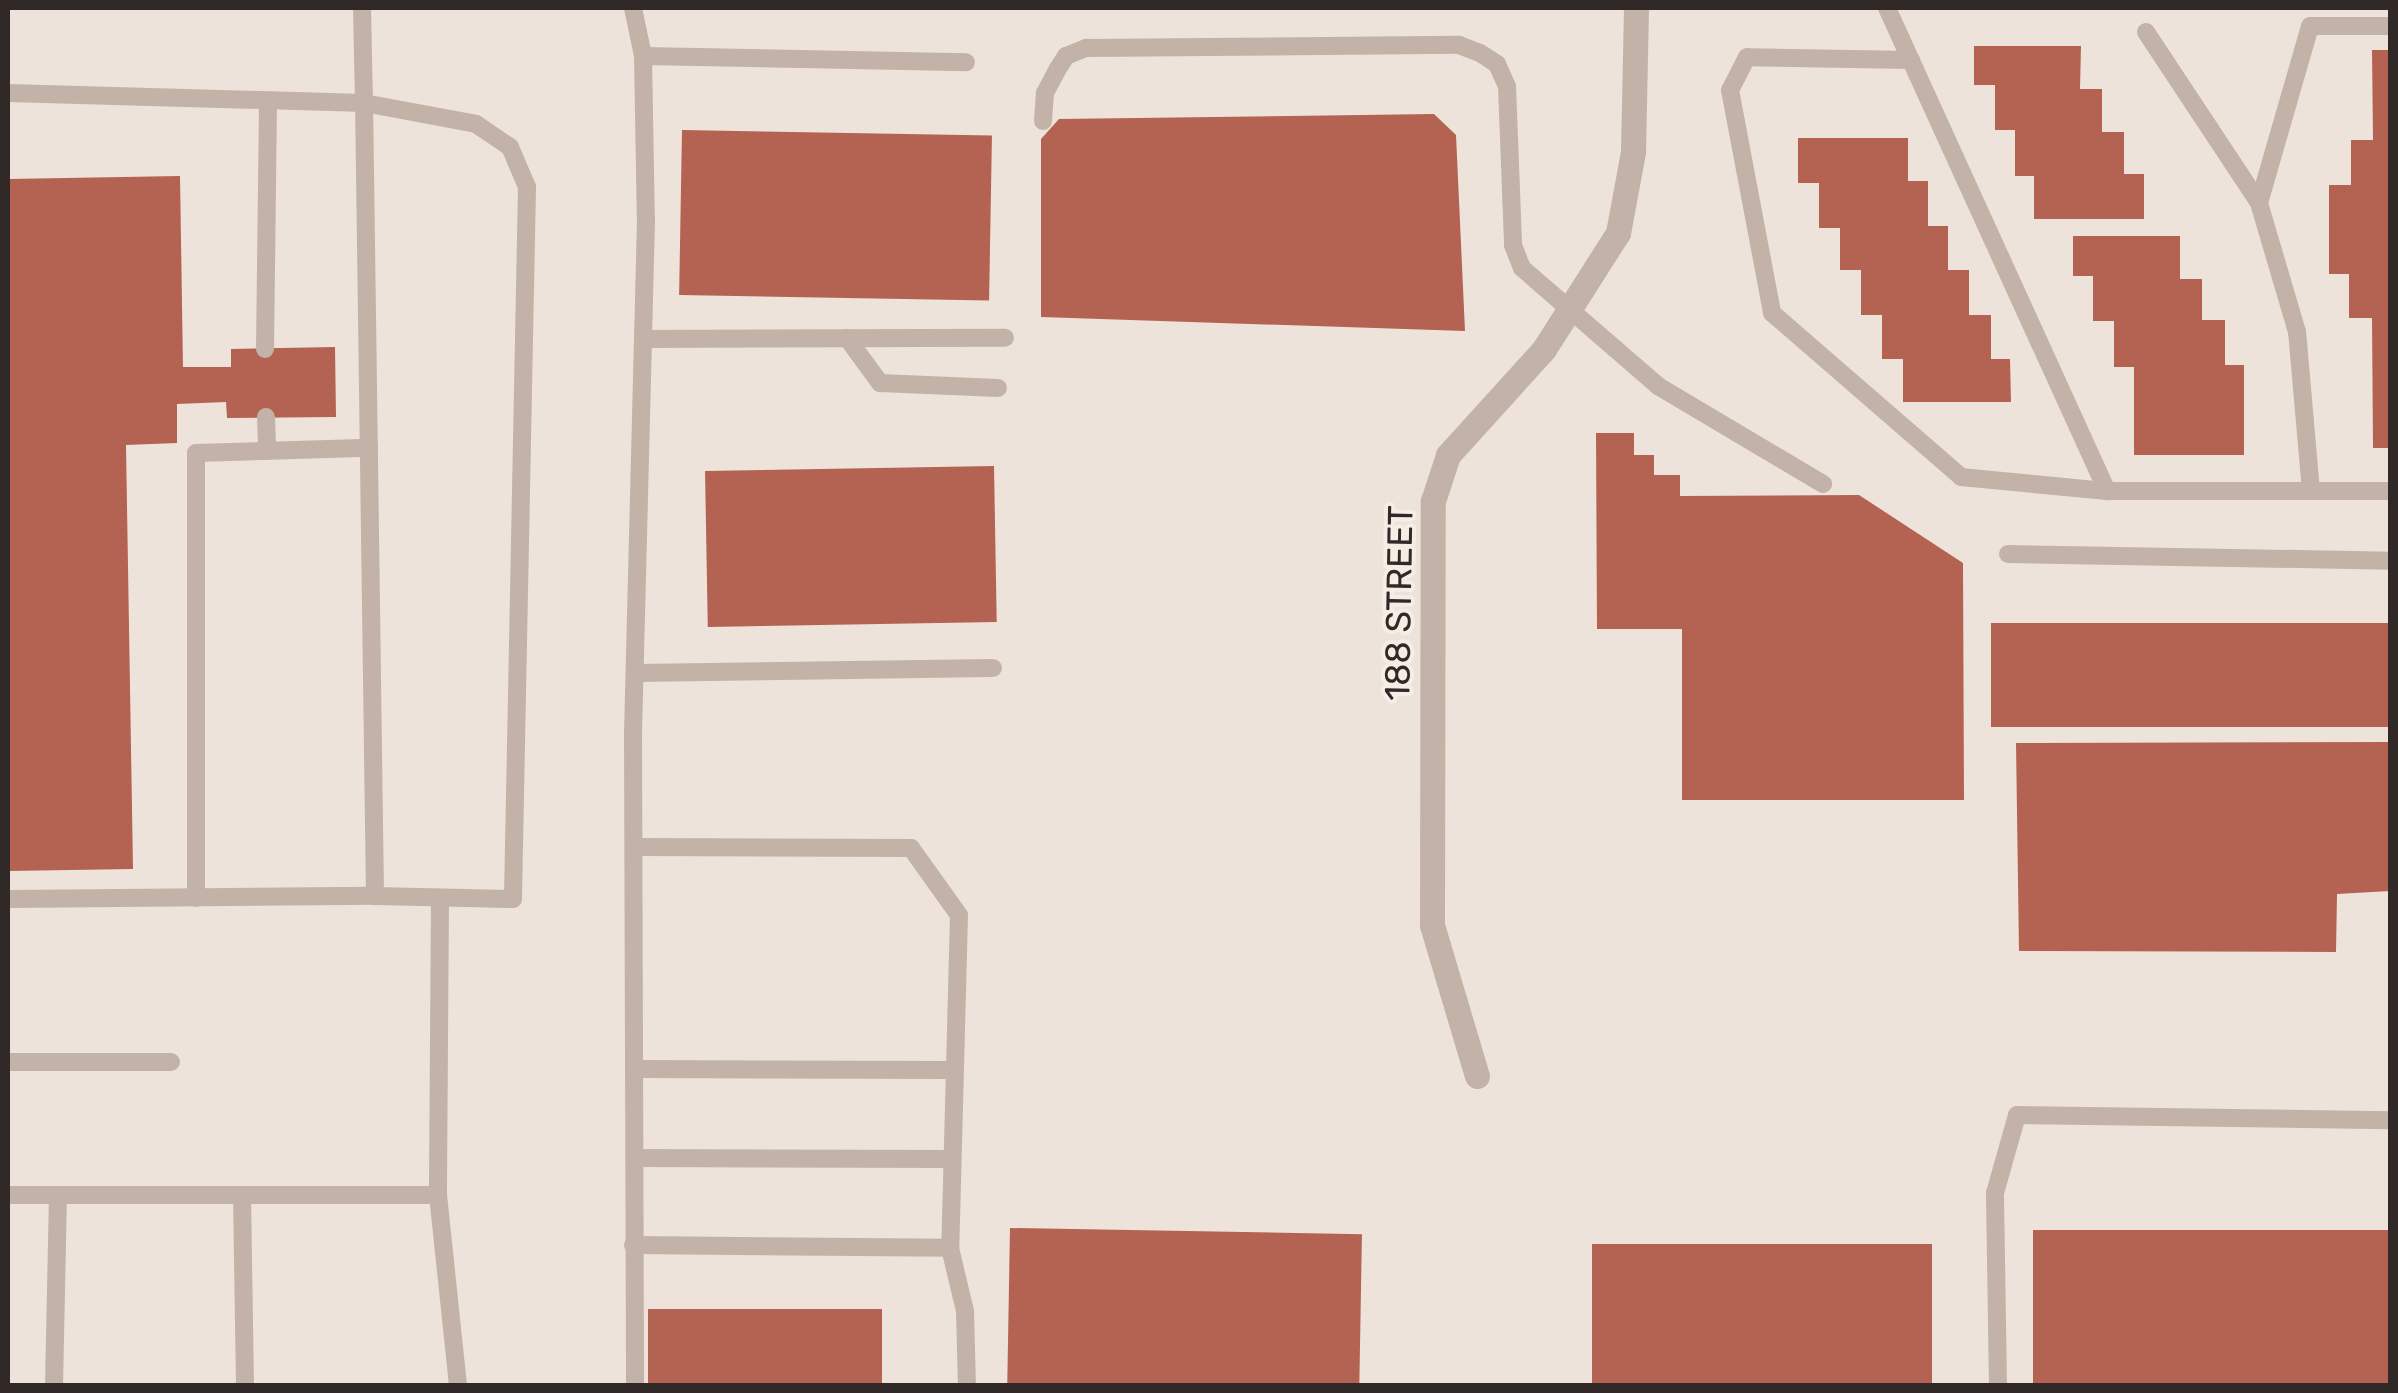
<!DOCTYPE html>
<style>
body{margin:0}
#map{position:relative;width:2398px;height:1393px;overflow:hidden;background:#ede3da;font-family:Rubik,sans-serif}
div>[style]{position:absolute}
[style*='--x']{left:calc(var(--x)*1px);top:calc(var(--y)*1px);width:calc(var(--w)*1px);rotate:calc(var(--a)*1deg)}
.building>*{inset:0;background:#b46251;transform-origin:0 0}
.lane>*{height:18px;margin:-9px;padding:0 9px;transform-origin:9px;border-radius:9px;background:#c3b2a8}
.street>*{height:25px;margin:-12.5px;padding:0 12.5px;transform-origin:12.5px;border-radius:12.5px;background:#c3b2a8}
span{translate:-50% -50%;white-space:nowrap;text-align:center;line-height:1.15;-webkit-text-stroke:8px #f6ede5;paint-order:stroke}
.street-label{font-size:35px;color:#312927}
.frame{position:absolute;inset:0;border:10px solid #312927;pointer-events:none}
</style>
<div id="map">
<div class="building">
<div style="clip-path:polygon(1974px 46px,2081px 46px,2080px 89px,2102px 89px,2102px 132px,2124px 132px,2124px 174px,2144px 174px,2144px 219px,2034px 219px,2034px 176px,2015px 176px,2015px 130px,1995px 130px,1995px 85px,1974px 85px)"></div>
<div style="clip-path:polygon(2372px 50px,2390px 50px,2390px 448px,2373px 448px,2372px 318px,2349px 318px,2349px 274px,2329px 274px,2329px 185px,2351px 185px,2351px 140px,2373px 140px)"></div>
<div style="clip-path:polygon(1434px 114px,1456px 135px,1465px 331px,1041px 317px,1041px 139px,1059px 119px)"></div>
<div style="left:682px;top:130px;width:310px;height:165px;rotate:1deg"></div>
<div style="clip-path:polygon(1798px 138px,1908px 138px,1908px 181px,1928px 181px,1928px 226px,1948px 226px,1948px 270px,1969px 270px,1969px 315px,1991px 315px,1991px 359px,2010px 359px,2011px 402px,1903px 402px,1903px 359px,1882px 359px,1882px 315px,1861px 315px,1861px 270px,1840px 270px,1840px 228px,1819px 228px,1819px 183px,1798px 183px)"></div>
<div style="clip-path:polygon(180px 176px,183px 367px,231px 367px,231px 349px,335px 347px,336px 417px,227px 418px,226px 402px,177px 404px,177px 443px,126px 445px,133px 869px,8px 871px,8px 179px)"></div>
<div style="clip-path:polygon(2073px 236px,2180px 236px,2180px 279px,2202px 279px,2202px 320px,2225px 320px,2225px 365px,2244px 365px,2244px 455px,2134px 455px,2134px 367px,2114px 367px,2114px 321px,2093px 321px,2093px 276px,2073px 276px)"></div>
<div style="clip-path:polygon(1596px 433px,1634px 433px,1634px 455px,1654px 455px,1654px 475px,1680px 475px,1680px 496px,1859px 495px,1963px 563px,1964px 800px,1682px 800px,1682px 629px,1597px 629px)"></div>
<div style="left:994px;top:466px;width:156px;height:289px;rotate:89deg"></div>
<div style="left:2390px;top:623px;width:104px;height:399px;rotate:90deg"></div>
<div style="clip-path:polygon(2390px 742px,2390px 891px,2337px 894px,2336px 952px,2019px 951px,2016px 743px)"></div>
<div style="left:1010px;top:1228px;width:352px;height:158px;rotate:1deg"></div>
<div style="left:2390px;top:1230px;width:156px;height:357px;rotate:90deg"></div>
<div style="left:1932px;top:1244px;width:142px;height:340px;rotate:90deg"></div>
<div style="left:648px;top:1309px;width:234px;height:77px"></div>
</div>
<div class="lane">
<div style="--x:633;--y:8;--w:49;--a:78.2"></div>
<div style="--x:643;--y:56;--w:164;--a:89"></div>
<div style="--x:646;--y:220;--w:513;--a:91.45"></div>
<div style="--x:633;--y:733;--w:653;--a:89.82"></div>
<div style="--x:1887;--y:8;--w:531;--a:65.51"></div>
<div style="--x:2107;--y:491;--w:283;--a:0"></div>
<div style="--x:2146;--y:32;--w:205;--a:56.5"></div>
<div style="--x:643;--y:56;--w:323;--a:1.1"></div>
<div style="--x:1911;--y:60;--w:164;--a:-179"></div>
<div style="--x:1747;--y:57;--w:37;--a:117"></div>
<div style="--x:1730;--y:90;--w:227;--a:79.3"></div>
<div style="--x:1772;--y:313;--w:250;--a:40.9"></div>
<div style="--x:1961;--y:477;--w:147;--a:5.5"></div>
<div style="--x:8;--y:93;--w:356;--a:1.6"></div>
<div style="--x:364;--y:103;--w:114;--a:10.6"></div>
<div style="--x:476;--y:124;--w:41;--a:34.1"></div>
<div style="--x:510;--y:147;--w:43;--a:67"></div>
<div style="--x:527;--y:187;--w:712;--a:91.13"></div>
<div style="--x:513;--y:899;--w:138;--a:-178.8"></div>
<div style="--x:375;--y:896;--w:793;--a:-90.79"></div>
<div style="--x:364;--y:103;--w:95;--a:-91.2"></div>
<div style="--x:1043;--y:121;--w:28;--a:-86"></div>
<div style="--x:1045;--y:93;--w:26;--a:-62"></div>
<div style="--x:1057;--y:70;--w:17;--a:-57"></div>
<div style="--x:1066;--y:56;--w:22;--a:-22"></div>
<div style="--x:1086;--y:48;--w:373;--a:-0.5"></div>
<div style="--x:1459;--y:45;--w:22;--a:21"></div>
<div style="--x:1480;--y:53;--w:20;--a:33"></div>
<div style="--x:1497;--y:64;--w:24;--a:66"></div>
<div style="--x:1507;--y:86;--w:159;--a:87.8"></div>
<div style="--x:1513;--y:245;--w:25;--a:69"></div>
<div style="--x:1522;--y:268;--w:180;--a:40.9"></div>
<div style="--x:1658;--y:386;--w:192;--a:30.7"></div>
<div style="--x:847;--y:338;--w:56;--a:53.7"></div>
<div style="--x:880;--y:383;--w:118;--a:2.4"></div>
<div style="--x:643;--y:339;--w:362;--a:-0.2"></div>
<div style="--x:265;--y:349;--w:248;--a:-89.3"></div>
<div style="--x:266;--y:417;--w:34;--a:88"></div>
<div style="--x:2311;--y:491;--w:160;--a:-95"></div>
<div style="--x:2297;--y:332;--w:134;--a:-106.4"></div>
<div style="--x:2259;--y:203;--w:184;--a:-73.9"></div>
<div style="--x:2310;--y:26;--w:80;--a:0"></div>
<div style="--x:2008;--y:554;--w:382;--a:1"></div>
<div style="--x:635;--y:673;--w:358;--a:-0.8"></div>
<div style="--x:635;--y:847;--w:276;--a:0.2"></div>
<div style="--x:911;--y:848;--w:82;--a:54.4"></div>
<div style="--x:959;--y:915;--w:333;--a:91.5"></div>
<div style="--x:196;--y:898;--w:445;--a:-90"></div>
<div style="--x:196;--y:453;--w:173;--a:-1.7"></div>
<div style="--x:440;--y:898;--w:297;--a:90.4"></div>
<div style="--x:438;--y:1195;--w:192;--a:84"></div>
<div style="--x:8;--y:899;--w:367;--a:-0.5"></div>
<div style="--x:8;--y:1062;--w:163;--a:0"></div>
<div style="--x:636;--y:1069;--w:314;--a:0.2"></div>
<div style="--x:635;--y:1158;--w:315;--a:0.2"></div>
<div style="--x:8;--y:1195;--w:430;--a:0"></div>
<div style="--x:242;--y:1195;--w:191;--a:89.1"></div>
<div style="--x:633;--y:1245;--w:317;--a:0.5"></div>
<div style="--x:950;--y:1248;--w:65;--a:76.6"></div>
<div style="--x:965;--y:1311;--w:75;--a:88.5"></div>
<div style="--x:54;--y:1386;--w:191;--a:-88.8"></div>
<div style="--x:1998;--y:1386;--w:193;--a:-90.9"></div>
<div style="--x:1995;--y:1193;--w:81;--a:-74.2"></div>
<div style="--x:2017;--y:1115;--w:373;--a:0.8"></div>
</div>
<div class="street">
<div style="--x:1477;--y:1076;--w:158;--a:-106.6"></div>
<div style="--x:1432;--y:925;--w:424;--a:-89.9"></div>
<div style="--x:1433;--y:501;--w:48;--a:-71.9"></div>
<div style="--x:1448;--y:455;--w:143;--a:-47.8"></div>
<div style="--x:1544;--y:349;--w:138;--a:-57.5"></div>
<div style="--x:1618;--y:233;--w:82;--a:-79.5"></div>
<div style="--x:1633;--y:152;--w:144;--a:-88.8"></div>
</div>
<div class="street-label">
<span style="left:1399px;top:603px;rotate:-89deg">188 STREET</span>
</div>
<div class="frame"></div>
</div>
